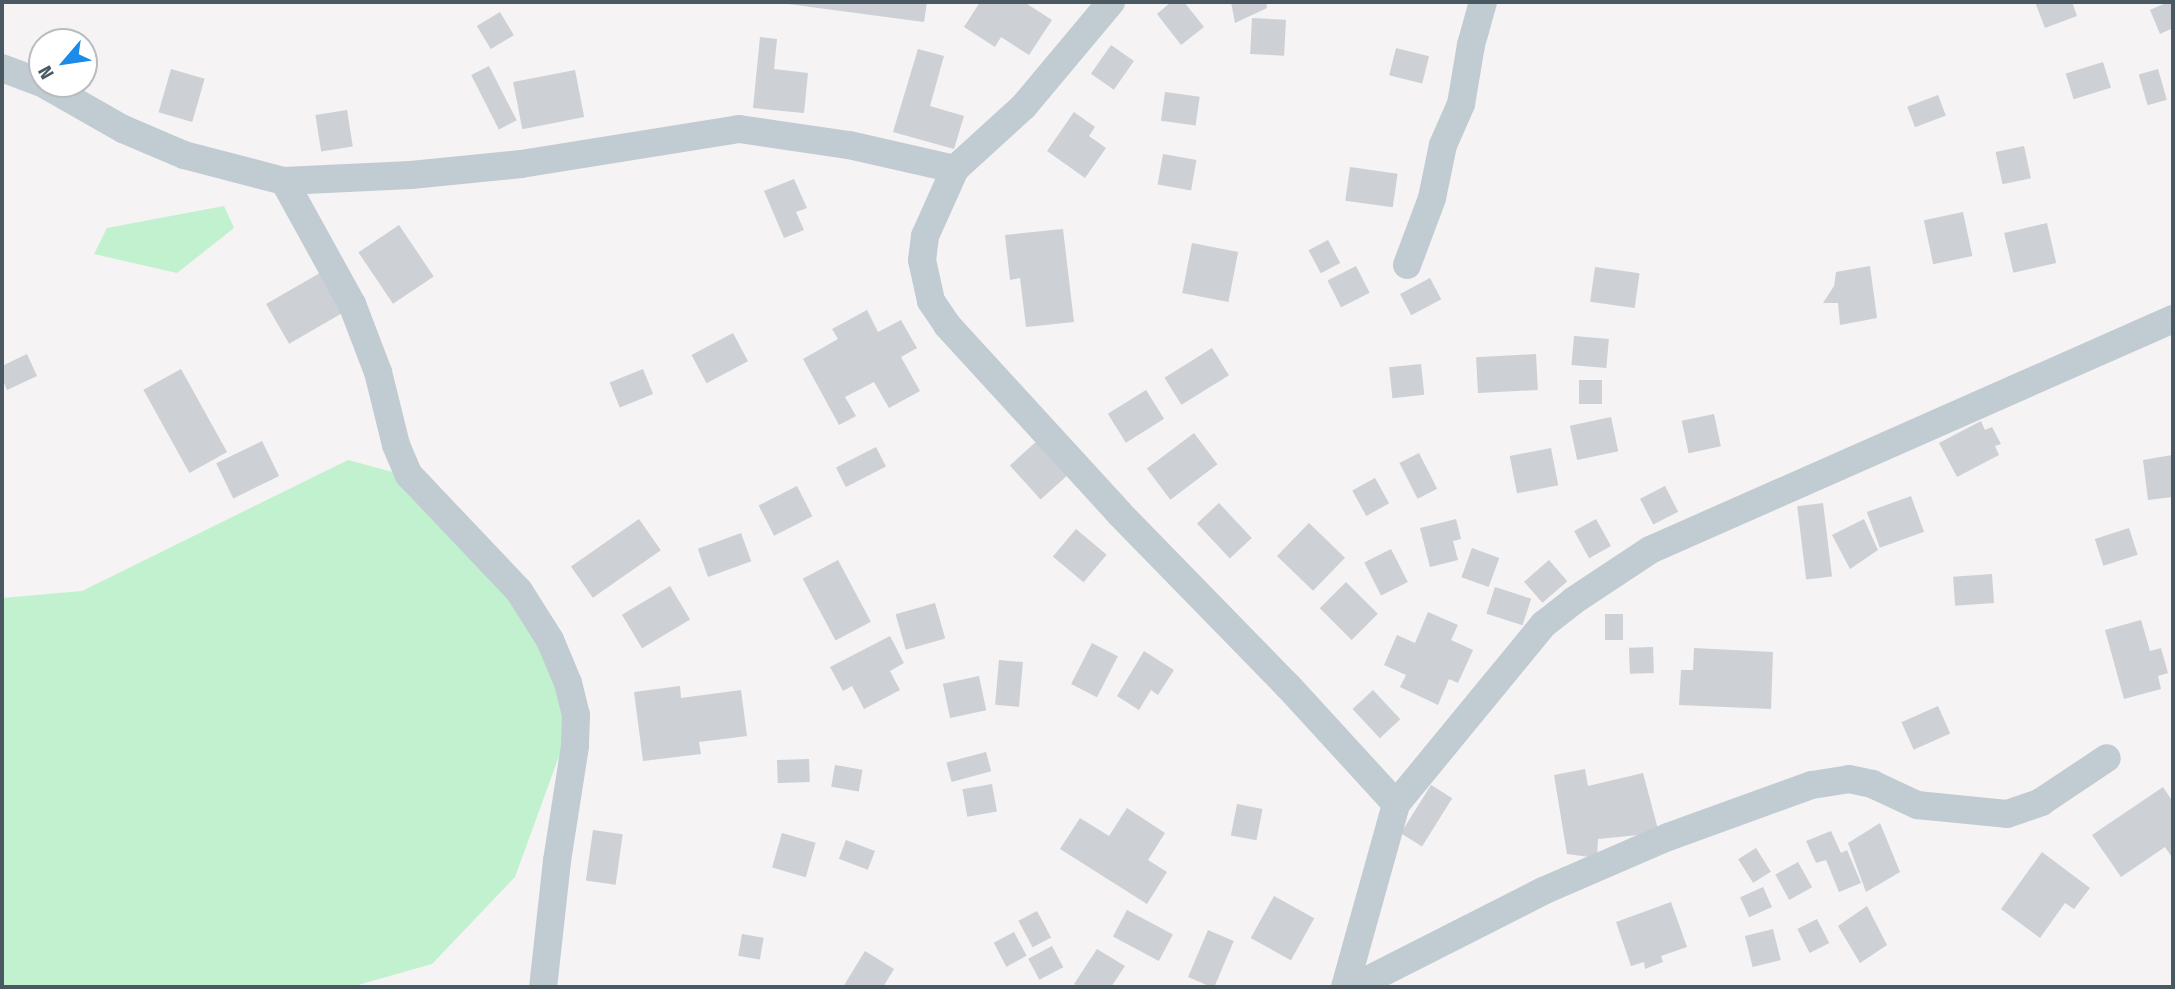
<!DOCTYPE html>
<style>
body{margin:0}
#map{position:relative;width:2175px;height:989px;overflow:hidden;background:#f5f3f3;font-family:"Fira Sans Condensed",sans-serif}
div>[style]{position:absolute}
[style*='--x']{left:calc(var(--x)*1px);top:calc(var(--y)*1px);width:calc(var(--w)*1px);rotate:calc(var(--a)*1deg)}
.green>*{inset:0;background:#c2f1cf}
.building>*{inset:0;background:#cdd0d5;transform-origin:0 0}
.minor>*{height:28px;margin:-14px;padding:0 14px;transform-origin:14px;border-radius:14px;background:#c1cbd2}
span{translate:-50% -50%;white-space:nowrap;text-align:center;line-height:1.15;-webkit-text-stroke:5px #fff;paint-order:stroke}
.frame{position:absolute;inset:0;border:4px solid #4a5861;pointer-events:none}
.north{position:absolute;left:28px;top:28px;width:70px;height:70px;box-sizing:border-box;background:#fff;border:2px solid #b7bcc0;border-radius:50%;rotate:241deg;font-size:19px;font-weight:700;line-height:28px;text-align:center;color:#4a5861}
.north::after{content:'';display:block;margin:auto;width:24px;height:32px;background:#1a8be8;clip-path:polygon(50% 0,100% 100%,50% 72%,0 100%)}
</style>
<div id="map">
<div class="green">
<div style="clip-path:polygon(224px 206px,234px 228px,177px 273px,94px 254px,107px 228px)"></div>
<div style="clip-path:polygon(348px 460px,396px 473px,518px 599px,574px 715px,515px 877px,432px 964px,351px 987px,2px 987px,2px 598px,82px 591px)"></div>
</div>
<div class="building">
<div style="clip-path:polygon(773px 2px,927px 2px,924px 22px)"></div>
<div style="clip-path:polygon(980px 2px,1024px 2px,1052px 20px,1029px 55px,1001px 37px,995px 47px,964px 27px)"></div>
<div style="clip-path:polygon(1171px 2px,1184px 2px,1204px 27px,1181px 45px,1157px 14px)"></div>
<div style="clip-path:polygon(1231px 2px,1266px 2px,1267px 8px,1235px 23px)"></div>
<div style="clip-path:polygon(2035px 2px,2072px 2px,2077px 16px,2045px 28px)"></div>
<div style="clip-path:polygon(2168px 2px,2173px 2px,2173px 28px,2160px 34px,2150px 10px)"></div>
<div style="left:500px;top:12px;width:27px;height:27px;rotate:59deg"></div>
<div style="left:1252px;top:18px;width:34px;height:36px;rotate:3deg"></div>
<div style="clip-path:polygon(760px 37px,777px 39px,774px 69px,808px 73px,804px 113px,753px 108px)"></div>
<div style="left:1111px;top:45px;width:28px;height:35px;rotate:35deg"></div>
<div style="left:1396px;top:48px;width:34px;height:28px;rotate:14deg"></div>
<div style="clip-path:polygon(918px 49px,944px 56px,930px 106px,964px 116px,954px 149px,893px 132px)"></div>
<div style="left:2103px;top:62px;width:27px;height:39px;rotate:73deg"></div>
<div style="left:489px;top:66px;width:61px;height:20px;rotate:63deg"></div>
<div style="left:171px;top:69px;width:35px;height:45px;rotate:16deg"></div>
<div style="left:2158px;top:69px;width:32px;height:20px;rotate:74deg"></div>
<div style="left:575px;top:70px;width:48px;height:63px;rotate:79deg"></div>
<div style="left:1165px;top:92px;width:35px;height:29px;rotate:8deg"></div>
<div style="left:1938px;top:95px;width:22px;height:33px;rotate:69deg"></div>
<div style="left:347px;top:110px;width:37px;height:32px;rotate:81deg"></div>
<div style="clip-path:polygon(1074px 112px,1095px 127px,1089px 136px,1106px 148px,1085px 178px,1047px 151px)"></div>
<div style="left:2024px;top:146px;width:33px;height:29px;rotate:78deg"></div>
<div style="left:1163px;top:154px;width:34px;height:31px;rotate:10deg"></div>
<div style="left:1350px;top:167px;width:48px;height:34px;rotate:8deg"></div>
<div style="clip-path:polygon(794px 179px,807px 208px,796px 212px,804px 230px,784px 238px,764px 191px)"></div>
<div style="left:1963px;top:212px;width:45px;height:40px;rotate:78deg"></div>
<div style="left:2047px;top:223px;width:41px;height:44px;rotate:77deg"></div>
<div style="left:399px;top:225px;width:62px;height:49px;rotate:56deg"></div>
<div style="clip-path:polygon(1063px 229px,1074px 322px,1026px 327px,1020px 278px,1010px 280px,1005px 235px)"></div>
<div style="left:1328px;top:240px;width:26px;height:22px;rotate:62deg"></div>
<div style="left:1192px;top:243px;width:47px;height:51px;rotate:11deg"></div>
<div style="left:1356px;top:266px;width:30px;height:32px;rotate:63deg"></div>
<div style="clip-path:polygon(1870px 266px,1877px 318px,1840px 325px,1838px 303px,1823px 303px,1834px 286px,1836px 272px)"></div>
<div style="left:1595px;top:267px;width:45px;height:35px;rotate:8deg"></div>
<div style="left:325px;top:270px;width:46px;height:68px;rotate:60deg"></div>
<div style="left:1430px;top:278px;width:24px;height:34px;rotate:62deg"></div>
<div style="clip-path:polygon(867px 310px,878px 332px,901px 320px,917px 348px,901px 357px,920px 391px,889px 408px,874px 382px,845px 397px,856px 416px,839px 425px,803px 359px,838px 339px,832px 329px)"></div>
<div style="left:733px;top:333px;width:32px;height:47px;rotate:62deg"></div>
<div style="left:1574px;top:336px;width:35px;height:29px;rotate:5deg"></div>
<div style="left:1212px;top:348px;width:32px;height:56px;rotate:58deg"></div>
<div style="clip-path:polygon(27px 354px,37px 376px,7px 390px,2px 378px,2px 366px)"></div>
<div style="left:1536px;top:354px;width:36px;height:60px;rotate:87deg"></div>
<div style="left:1421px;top:364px;width:31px;height:32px;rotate:84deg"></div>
<div style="left:181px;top:369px;width:95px;height:43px;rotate:61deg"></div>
<div style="left:643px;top:369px;width:27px;height:36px;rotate:68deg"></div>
<div style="left:1602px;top:380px;width:24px;height:23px;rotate:90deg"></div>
<div style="left:1146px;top:390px;width:34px;height:45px;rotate:58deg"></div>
<div style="left:1714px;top:414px;width:33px;height:33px;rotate:78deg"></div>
<div style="left:1611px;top:417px;width:35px;height:42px;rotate:78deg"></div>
<div style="clip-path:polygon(1981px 421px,1985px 430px,1992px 427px,2001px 444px,1995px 446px,1999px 455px,1957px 477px,1939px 443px)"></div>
<div style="left:1194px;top:433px;width:39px;height:59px;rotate:53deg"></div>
<div style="left:1038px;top:440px;width:46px;height:38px;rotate:48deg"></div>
<div style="left:262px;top:441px;width:39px;height:51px;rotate:64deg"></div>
<div style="left:876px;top:447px;width:22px;height:45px;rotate:63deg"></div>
<div style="left:1551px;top:448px;width:38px;height:42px;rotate:79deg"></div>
<div style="left:1419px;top:453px;width:40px;height:22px;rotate:63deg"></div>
<div style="clip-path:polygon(2172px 455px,2173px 497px,2148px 500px,2143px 460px)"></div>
<div style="left:1375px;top:478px;width:29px;height:26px;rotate:61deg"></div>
<div style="left:797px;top:486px;width:34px;height:43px;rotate:63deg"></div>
<div style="left:1665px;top:486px;width:29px;height:28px;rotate:63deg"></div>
<div style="left:1911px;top:496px;width:38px;height:47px;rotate:70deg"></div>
<div style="left:1219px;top:503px;width:48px;height:30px;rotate:47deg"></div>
<div style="left:1823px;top:503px;width:74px;height:26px;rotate:83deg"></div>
<div style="left:639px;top:519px;width:38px;height:83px;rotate:55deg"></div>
<div style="clip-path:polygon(1456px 519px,1461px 539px,1453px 541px,1458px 560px,1430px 567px,1420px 528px)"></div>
<div style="left:1596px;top:519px;width:31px;height:25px;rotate:61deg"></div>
<div style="clip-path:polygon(1864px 519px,1878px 550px,1850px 569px,1832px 535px)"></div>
<div style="left:1309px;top:523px;width:50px;height:46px;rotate:44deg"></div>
<div style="left:2129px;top:528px;width:28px;height:36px;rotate:72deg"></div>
<div style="left:1076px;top:529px;width:40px;height:36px;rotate:40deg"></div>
<div style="left:741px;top:533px;width:30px;height:46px;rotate:70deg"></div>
<div style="left:1472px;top:548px;width:29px;height:31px;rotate:20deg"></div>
<div style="left:1391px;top:549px;width:37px;height:30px;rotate:63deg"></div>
<div style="left:838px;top:560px;width:70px;height:40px;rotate:62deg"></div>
<div style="left:1549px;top:560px;width:28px;height:33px;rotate:49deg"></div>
<div style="left:1992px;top:574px;width:29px;height:39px;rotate:86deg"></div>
<div style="left:1346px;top:582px;width:45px;height:37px;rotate:45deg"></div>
<div style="left:670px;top:586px;width:39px;height:56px;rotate:59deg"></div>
<div style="left:1495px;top:587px;width:38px;height:28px;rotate:18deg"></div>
<div style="left:935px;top:603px;width:37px;height:41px;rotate:74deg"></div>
<div style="clip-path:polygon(1428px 612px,1458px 625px,1451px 640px,1473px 650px,1458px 683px,1449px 679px,1438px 705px,1400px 687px,1406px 675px,1384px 665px,1397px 635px,1415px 643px)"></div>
<div style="left:1605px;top:614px;width:18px;height:26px"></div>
<div style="clip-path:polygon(2141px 620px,2150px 651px,2161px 648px,2168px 673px,2158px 676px,2161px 689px,2124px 699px,2105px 630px)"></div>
<div style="clip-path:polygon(890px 636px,904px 663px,890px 671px,900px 690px,864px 709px,852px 686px,843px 691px,830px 667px)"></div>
<div style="left:1092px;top:643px;width:29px;height:46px;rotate:27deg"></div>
<div style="left:1653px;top:647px;width:26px;height:24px;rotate:88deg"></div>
<div style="clip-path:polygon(1694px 648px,1773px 652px,1771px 709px,1679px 705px,1681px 670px,1693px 670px)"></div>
<div style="clip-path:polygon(1144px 651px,1174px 670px,1158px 695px,1151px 690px,1139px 710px,1117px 696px)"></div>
<div style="left:999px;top:660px;width:24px;height:45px;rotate:5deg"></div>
<div style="left:979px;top:676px;width:35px;height:37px;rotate:78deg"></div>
<div style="clip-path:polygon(680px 686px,681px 698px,741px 690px,747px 736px,699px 742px,701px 754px,643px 761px,634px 692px)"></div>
<div style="left:1373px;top:690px;width:40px;height:28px;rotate:47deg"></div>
<div style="left:1938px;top:706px;width:30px;height:40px;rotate:66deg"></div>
<div style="left:986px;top:752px;width:20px;height:41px;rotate:75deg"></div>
<div style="left:809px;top:759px;width:23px;height:32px;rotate:88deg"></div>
<div style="left:835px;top:765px;width:28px;height:22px;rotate:10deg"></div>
<div style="clip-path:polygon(1585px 769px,1588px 786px,1643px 773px,1659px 833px,1598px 839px,1597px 858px,1567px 854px,1554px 775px)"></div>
<div style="left:992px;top:784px;width:28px;height:30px;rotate:80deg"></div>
<div style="left:1431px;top:785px;width:25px;height:57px;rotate:32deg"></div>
<div style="clip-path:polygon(2163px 787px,2173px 802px,2173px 859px,2165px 847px,2121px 877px,2092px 835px)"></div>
<div style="left:1237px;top:804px;width:26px;height:32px;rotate:11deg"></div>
<div style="clip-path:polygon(1127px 808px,1165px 833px,1148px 860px,1167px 872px,1147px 904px,1060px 849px,1080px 818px,1109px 836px)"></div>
<div style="clip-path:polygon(1880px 823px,1900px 872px,1866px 892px,1848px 843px)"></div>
<div style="left:593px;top:830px;width:30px;height:51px;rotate:8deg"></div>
<div style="clip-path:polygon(1831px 831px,1841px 853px,1847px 850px,1861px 883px,1839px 892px,1826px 860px,1816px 863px,1806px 841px)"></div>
<div style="left:782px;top:833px;width:35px;height:36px;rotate:16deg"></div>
<div style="left:846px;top:840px;width:31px;height:20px;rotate:21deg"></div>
<div style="left:1756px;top:848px;width:28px;height:21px;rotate:58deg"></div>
<div style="clip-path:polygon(2042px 852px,2090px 888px,2074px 909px,2065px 903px,2040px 938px,2001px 909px)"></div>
<div style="left:1798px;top:862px;width:29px;height:26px;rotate:61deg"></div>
<div style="left:1763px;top:887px;width:22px;height:25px;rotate:66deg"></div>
<div style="left:1274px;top:896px;width:46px;height:48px;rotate:29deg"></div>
<div style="clip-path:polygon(1671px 902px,1687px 947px,1661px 956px,1663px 962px,1645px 969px,1644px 962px,1631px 966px,1616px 922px)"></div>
<div style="clip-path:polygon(1867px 906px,1887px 945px,1860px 963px,1838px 926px)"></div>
<div style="left:1127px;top:910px;width:52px;height:30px;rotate:28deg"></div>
<div style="left:1037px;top:911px;width:30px;height:21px;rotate:62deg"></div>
<div style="left:1817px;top:919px;width:27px;height:22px;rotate:63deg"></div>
<div style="left:1773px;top:929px;width:32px;height:29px;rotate:76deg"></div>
<div style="left:1208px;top:930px;width:28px;height:51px;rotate:23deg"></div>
<div style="left:1014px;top:932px;width:27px;height:23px;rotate:62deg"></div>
<div style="left:742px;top:934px;width:22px;height:22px;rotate:10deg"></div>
<div style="left:1052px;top:946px;width:24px;height:27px;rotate:62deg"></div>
<div style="clip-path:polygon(1097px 949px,1125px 966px,1111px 987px,1080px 987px,1074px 984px)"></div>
<div style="clip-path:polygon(865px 951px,894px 969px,883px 987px,843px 987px)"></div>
</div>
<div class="minor">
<div style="--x:1111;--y:2;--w:136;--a:129.9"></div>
<div style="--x:1024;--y:106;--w:93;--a:137.6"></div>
<div style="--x:955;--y:169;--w:73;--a:114.1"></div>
<div style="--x:925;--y:236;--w:24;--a:97"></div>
<div style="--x:922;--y:260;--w:42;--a:77.6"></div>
<div style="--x:931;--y:301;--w:29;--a:56"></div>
<div style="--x:947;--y:325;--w:255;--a:47.5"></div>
<div style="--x:1119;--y:513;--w:242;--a:45.7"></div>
<div style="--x:1288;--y:686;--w:160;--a:47.5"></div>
<div style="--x:2;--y:68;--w:43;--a:20.6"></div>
<div style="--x:44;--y:84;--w:91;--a:29.7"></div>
<div style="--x:123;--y:129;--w:66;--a:23.1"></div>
<div style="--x:184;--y:155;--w:103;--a:14.6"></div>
<div style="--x:284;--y:181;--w:127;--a:-2.7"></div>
<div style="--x:411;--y:175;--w:111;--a:-5.7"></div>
<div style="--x:521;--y:164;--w:221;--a:-9.1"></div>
<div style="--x:739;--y:129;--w:111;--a:8.3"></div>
<div style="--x:849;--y:145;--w:109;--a:12.8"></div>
<div style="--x:284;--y:181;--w:141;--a:61.1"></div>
<div style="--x:352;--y:304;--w:73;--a:69.1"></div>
<div style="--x:378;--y:372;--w:75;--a:76.1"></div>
<div style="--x:396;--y:445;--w:33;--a:67"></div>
<div style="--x:409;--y:475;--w:160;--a:46.5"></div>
<div style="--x:519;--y:591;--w:58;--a:57.7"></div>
<div style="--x:550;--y:640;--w:47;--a:67.3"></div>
<div style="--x:568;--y:683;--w:33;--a:76"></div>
<div style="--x:576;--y:715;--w:31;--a:92"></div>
<div style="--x:575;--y:746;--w:116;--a:98.9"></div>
<div style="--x:557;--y:861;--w:127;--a:96.3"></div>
<div style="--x:1407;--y:265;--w:72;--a:-69.5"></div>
<div style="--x:1432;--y:198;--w:54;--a:-78.3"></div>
<div style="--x:1443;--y:145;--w:45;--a:-66.3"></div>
<div style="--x:1461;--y:104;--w:60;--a:-80.4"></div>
<div style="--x:1471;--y:45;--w:45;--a:-74.4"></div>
<div style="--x:1345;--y:987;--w:190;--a:-74.4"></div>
<div style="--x:1396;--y:804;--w:233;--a:-50.6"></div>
<div style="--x:1544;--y:624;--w:37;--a:-38"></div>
<div style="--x:1573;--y:601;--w:92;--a:-33.5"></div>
<div style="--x:1650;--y:550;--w:572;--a:-23.83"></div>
<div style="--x:1354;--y:987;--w:212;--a:-26.9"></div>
<div style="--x:1543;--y:891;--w:136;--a:-23.4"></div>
<div style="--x:1668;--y:837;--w:153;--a:-19.9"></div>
<div style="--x:1812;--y:785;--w:37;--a:-9"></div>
<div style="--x:1849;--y:779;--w:24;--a:12"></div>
<div style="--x:1872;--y:784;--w:50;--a:25"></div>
<div style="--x:1917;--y:805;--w:90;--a:5.7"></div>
<div style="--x:2007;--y:814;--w:36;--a:-19"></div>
<div style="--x:2041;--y:802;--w:79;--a:-33.7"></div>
</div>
<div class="frame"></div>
<div class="north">N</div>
</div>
